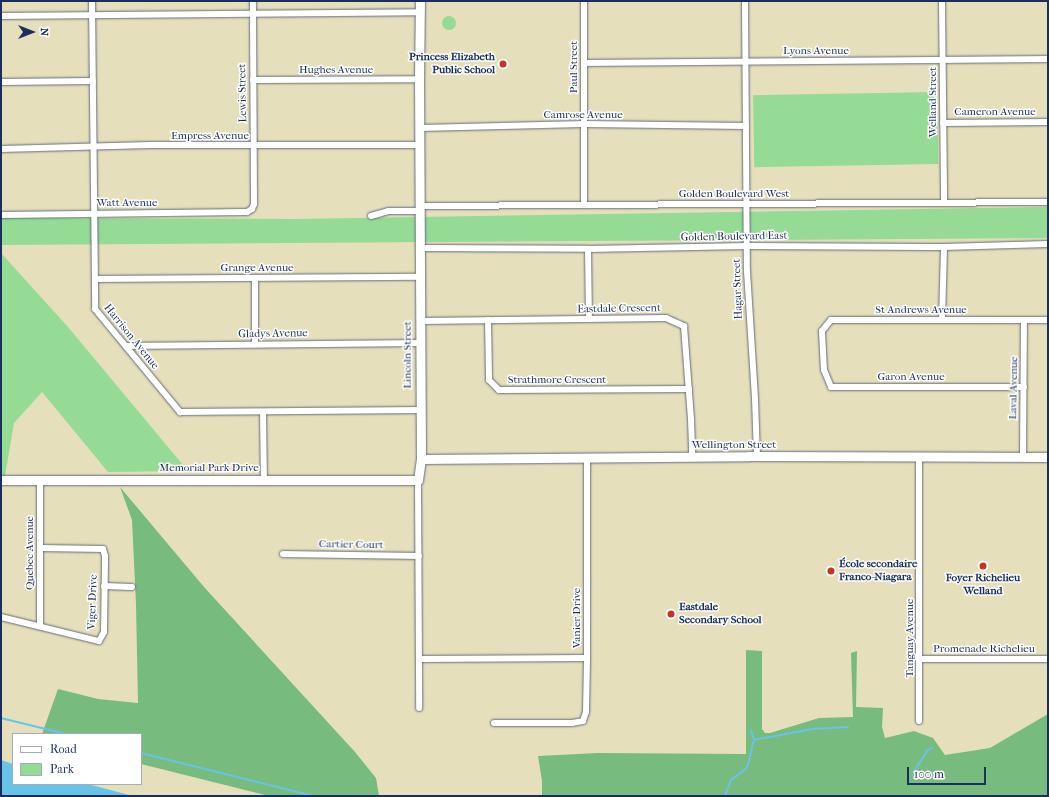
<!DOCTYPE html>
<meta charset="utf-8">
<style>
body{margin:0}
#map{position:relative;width:1049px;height:797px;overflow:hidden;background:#e6dfbb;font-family:"IM FELL French Canon",serif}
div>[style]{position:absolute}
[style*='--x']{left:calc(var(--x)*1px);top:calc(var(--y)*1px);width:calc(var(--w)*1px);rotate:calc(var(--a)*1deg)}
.green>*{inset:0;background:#95db95;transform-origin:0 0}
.round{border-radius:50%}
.forest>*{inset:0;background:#78bb7e}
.water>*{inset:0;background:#69c3e7}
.stream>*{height:1.5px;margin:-0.75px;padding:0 0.75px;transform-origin:0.75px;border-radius:0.75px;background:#69c3e7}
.roads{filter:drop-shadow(0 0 1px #626d7f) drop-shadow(0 0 1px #626d7f)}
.street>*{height:6px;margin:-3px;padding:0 3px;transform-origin:3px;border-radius:3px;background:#fff}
.secondary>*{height:9px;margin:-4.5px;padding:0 4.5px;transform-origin:4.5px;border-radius:4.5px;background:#fff}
.dots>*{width:11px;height:11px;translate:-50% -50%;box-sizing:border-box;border:2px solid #fff;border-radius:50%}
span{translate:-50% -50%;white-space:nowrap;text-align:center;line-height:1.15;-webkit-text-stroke:3px #fff;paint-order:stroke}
.street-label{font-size:11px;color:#1b2f5e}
.poi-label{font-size:11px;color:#1b2f5e;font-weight:700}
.right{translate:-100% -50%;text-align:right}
.left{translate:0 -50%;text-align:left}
.frame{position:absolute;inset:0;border:2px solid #1b2f5e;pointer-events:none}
.legend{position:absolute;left:12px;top:733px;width:130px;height:52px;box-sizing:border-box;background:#fff;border:1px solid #a4acbf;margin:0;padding:5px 7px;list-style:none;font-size:12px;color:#1b2f5e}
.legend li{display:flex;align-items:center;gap:8px;height:20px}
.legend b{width:20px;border:1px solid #a4acbf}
.north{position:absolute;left:12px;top:12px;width:40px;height:40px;-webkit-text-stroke:3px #fff;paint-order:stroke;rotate:90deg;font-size:11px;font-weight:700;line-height:16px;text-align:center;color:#1b2f5e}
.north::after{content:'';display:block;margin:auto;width:14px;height:18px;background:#1b2f5e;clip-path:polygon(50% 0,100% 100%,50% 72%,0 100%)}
.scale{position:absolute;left:907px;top:767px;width:79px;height:18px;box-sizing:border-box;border:2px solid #1b2f5e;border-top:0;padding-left:5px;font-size:12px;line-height:14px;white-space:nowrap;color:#1b2f5e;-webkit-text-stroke:3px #fff;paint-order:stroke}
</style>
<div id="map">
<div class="green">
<div class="round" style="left:442px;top:16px;width:14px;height:14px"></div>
<div style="left:937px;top:92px;width:72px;height:184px;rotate:89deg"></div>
<div style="clip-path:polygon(1048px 207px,1048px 238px,1px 245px,1px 218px,295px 219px)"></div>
<div style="clip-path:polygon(1px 253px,68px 327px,188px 471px,108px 472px,42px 392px,14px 423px,5px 476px,1px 476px)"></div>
</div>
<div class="forest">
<div style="clip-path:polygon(120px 487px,204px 587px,355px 752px,376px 778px,379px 796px,269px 796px,141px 764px,141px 734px,42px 734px,58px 689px,98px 699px,138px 703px,136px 604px,132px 520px)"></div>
<div style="clip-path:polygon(746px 650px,762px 651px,762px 729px,765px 733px,770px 733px,819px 718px,853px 717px,851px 653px,857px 651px,856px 707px,883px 708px,882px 727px,885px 738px,914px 731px,933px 738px,945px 755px,990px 748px,1048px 714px,1048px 796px,542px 796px,542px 781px,538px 756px,598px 753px,746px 754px)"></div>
</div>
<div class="water">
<div style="clip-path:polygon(1px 760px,13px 764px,13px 784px,88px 784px,133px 796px,1px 796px)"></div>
</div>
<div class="stream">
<div style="--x:1;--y:718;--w:67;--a:13.8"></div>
<div style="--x:754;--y:740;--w:59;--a:-10.7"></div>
<div style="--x:812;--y:729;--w:36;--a:-3"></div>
<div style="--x:141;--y:753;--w:177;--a:14"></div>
<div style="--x:914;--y:772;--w:25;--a:-58"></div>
<div style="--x:927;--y:751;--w:6;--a:-31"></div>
<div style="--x:912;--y:776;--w:22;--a:0"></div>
<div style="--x:725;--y:796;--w:17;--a:-69"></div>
<div style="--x:731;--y:780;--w:17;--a:-36"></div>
<div style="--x:745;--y:770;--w:6;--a:-59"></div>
<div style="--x:748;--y:765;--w:26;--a:-77"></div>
<div style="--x:754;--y:740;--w:9;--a:-108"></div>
</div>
<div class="roads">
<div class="street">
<div style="--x:92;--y:1;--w:308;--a:89.4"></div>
<div style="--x:95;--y:309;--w:134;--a:50.5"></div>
<div style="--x:180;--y:412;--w:240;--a:-0.5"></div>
<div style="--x:584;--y:1;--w:203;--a:90"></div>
<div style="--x:745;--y:1;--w:270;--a:89.6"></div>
<div style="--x:747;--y:271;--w:128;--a:86.4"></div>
<div style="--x:755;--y:399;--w:57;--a:88"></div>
<div style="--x:942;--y:1;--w:201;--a:89.4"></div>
<div style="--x:1;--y:16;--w:418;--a:-0.5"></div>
<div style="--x:584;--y:63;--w:464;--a:-0.5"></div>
<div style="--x:253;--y:80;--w:166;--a:-0.3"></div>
<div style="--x:1;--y:82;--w:92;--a:-0.6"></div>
<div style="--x:943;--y:123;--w:105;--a:-0.5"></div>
<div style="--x:420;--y:128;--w:164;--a:-1.4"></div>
<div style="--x:584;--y:124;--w:162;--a:0.7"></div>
<div style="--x:1;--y:149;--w:149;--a:-1.5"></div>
<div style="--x:150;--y:145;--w:269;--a:0"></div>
<div style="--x:420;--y:206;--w:628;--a:-0.36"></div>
<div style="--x:1;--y:215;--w:246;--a:-0.7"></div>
<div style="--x:247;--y:212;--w:6;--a:-31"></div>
<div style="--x:252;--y:209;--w:5;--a:-68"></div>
<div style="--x:254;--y:204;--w:203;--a:-90.3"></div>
<div style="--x:371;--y:216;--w:18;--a:-16"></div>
<div style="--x:388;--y:211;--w:32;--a:0"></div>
<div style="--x:421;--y:248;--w:167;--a:0.3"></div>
<div style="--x:588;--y:249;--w:159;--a:-1.1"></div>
<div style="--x:747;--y:246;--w:197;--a:0.3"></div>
<div style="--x:944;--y:247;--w:104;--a:-1.7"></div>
<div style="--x:588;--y:249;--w:70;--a:89.2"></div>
<div style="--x:95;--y:279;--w:325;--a:-0.4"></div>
<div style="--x:255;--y:279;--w:65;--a:90"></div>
<div style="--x:488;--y:320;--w:60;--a:89"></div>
<div style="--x:489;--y:380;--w:14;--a:45"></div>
<div style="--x:499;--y:390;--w:190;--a:-0.3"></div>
<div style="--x:942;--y:320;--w:73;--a:-88.4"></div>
<div style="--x:421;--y:321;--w:245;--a:-0.7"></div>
<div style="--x:666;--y:318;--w:20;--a:24"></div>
<div style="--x:684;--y:326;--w:93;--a:85.7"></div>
<div style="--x:691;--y:419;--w:38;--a:88"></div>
<div style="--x:126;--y:346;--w:294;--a:-0.6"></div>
<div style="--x:1024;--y:387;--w:193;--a:180"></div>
<div style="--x:831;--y:387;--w:18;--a:-112"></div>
<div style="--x:824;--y:370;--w:39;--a:-93"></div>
<div style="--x:822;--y:331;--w:14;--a:-51"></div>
<div style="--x:831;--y:320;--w:217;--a:0"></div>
<div style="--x:263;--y:412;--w:68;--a:89.2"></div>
<div style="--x:1023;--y:456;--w:136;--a:-89.6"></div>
<div style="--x:919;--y:458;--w:263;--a:90"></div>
<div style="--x:418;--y:480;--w:228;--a:89.7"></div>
<div style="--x:283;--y:554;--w:136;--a:0.8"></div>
<div style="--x:104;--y:586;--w:28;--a:2"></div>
<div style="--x:1;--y:617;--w:101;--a:13.8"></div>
<div style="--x:99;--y:641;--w:10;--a:-61"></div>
<div style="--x:104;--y:632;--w:76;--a:-89.2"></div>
<div style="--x:105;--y:556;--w:7;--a:-106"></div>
<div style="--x:103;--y:549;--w:63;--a:-179.1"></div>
<div style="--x:40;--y:626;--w:146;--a:-90"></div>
<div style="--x:419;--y:659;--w:168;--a:-0.3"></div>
<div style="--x:587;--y:658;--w:200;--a:-90"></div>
<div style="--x:920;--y:659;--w:128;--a:0"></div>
<div style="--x:494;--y:723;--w:78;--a:0"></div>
<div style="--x:572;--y:723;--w:11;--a:-10"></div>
<div style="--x:583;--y:721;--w:9;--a:-72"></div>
<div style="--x:586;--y:712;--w:54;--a:-88.9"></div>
</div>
<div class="secondary">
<div style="--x:421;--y:459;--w:328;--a:-0.5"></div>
<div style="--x:749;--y:456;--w:299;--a:0.2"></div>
<div style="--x:1;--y:480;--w:417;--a:0"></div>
<div style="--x:418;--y:480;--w:21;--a:-82"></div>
<div style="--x:421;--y:459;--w:380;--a:-90.3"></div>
<div style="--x:419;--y:79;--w:78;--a:-89.3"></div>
</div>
</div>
<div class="dots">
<div style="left:503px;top:64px;background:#c8321e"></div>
<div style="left:983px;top:566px;background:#c8321e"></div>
<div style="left:831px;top:571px;background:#c8321e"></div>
<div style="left:671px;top:614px;background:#c8321e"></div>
</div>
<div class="street-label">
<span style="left:816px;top:51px">Lyons Avenue</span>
<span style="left:574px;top:67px;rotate:-90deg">Paul Street</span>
<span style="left:336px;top:70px">Hughes Avenue</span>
<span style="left:243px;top:93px;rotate:-91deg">Lewis Street</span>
<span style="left:933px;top:102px;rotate:-90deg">Welland Street</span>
<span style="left:995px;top:112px">Cameron Avenue</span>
<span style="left:583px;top:115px">Camrose Avenue</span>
<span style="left:210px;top:136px">Empress Avenue</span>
<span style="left:734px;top:194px">Golden Boulevard West</span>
<span style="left:127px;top:203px">Watt Avenue</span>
<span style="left:734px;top:237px;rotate:-1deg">Golden Boulevard East</span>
<span style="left:257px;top:268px">Grange Avenue</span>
<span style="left:738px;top:289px;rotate:-92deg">Hagar Street</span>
<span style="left:619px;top:309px;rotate:-1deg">Eastdale Crescent</span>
<span style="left:921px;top:310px">St Andrews Avenue</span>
<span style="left:273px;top:334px;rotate:-1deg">Gladys Avenue</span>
<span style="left:131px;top:337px;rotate:51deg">Harrison Avenue</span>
<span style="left:408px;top:355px;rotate:-90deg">Lincoln Street</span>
<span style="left:911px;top:377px">Garon Avenue</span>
<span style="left:557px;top:380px">Strathmore Crescent</span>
<span style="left:1014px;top:388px;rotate:-89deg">Laval Avenue</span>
<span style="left:734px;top:445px">Wellington Street</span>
<span style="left:209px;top:468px">Memorial Park Drive</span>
<span style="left:351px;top:545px;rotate:1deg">Cartier Court</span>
<span style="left:30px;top:553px;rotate:-90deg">Quebec Avenue</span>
<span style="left:93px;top:602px;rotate:-88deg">Viger Drive</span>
<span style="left:577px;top:618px;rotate:-90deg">Vanier Drive</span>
<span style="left:910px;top:638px;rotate:-90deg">Tanguay Avenue</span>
<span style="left:984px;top:649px">Promenade Richelieu</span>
</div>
<div class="poi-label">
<span class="right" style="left:495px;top:64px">Princess Elizabeth<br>Public School</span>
<span class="left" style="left:839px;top:571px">École secondaire<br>Franco-Niagara</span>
<span style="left:983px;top:585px">Foyer Richelieu<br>Welland</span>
<span class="left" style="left:679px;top:614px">Eastdale<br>Secondary School</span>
</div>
<div class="frame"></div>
<ul class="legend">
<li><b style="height:5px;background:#fff"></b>Road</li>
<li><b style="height:11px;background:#95db95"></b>Park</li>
</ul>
<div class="north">N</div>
<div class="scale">100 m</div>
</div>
